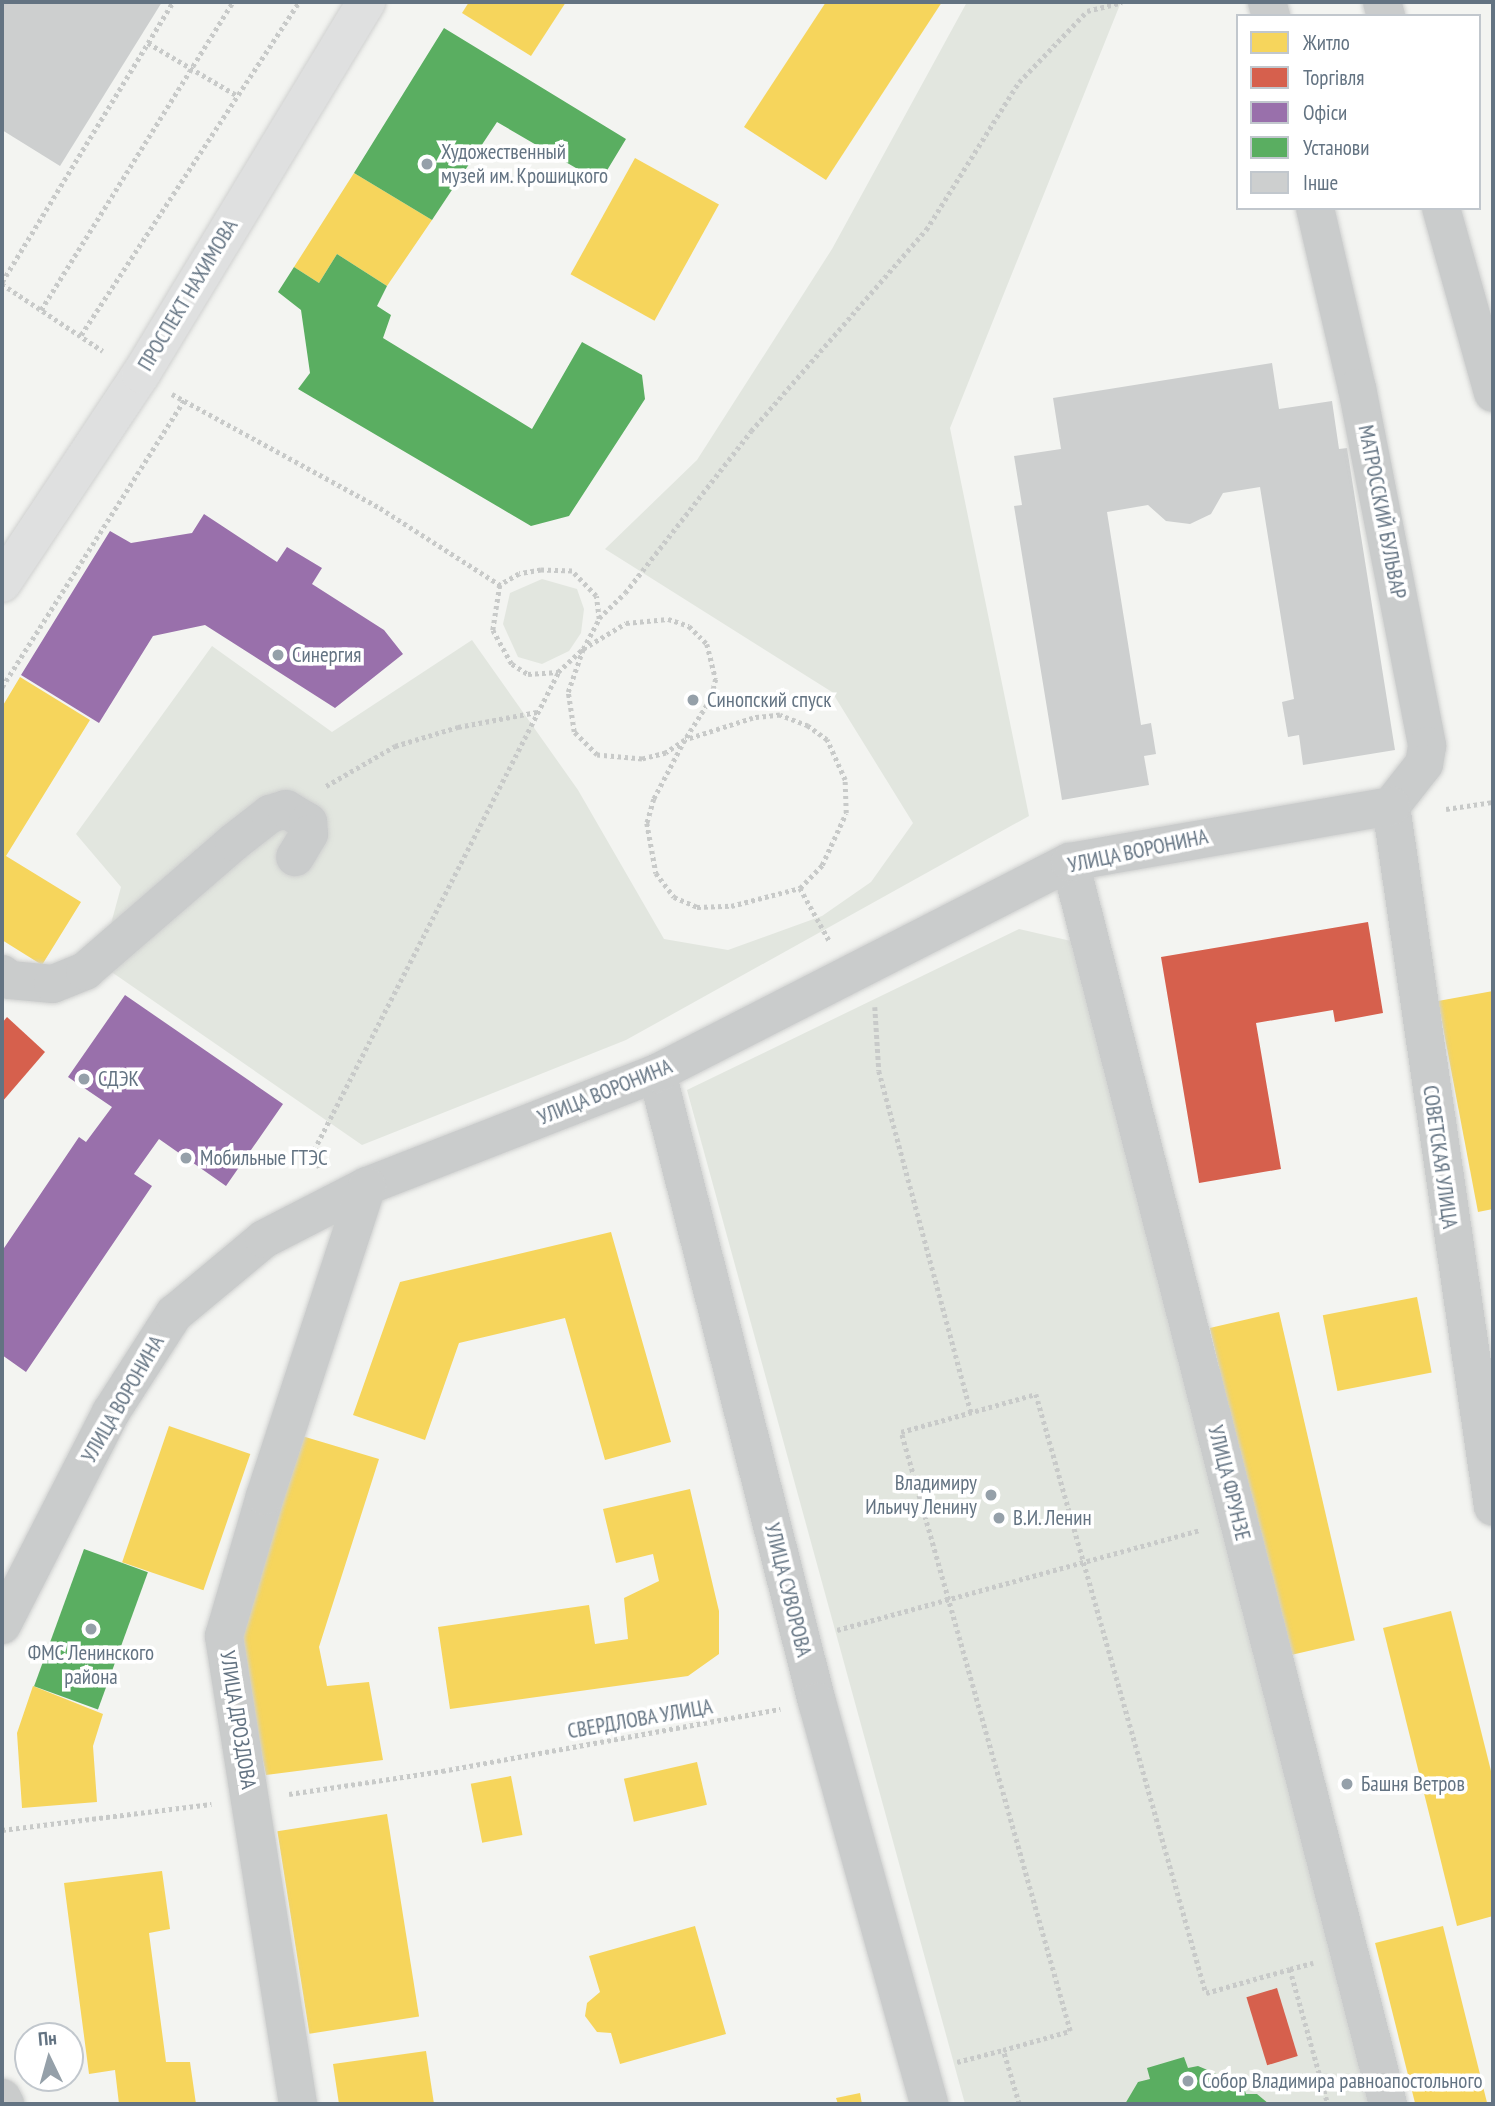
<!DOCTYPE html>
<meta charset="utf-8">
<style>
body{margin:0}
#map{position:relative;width:1495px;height:2106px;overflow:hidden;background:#f3f4f1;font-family:"PT Sans Narrow",sans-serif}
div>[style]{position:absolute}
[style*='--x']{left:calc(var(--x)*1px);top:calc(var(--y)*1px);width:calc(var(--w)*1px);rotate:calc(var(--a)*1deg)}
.green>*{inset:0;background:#e2e6df}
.homes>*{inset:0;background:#f6d55c;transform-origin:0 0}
.shops>*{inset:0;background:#d6604d;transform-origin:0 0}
.offices>*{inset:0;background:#9970ab}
.public>*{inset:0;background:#5aae61;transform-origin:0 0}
.building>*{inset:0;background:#cdcfcf}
.path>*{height:4.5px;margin-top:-2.25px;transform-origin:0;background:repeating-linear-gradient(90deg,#c8cac9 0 3.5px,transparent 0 7px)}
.roads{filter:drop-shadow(0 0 2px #d0d1d0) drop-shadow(0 0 2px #d0d1d0)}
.minor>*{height:38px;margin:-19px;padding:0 19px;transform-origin:19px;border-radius:19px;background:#cacccc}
.major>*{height:38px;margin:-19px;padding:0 19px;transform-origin:19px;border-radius:19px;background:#dfe0e0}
.dots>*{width:19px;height:19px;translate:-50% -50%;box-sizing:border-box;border:4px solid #fff;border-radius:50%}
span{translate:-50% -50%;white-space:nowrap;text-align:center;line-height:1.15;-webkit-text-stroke:7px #fff;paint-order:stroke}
.poi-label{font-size:21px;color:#637382}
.left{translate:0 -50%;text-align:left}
.right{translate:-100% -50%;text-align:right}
.street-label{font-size:21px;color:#637382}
.frame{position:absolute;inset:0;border:4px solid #637382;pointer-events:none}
.legend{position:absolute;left:1236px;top:14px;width:245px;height:196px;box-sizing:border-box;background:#fff;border:2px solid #c1c7cd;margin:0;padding:9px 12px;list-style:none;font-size:21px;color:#637382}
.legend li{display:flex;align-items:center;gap:14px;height:35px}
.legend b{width:35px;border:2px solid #c1c7cd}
.north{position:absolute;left:14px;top:2022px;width:70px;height:70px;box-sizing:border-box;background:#fff;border:2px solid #c1c7cd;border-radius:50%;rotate:355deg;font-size:19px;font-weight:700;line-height:28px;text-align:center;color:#637382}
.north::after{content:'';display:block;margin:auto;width:24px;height:32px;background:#95a0a9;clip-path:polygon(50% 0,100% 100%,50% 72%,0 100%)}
</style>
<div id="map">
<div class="green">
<div style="clip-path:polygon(967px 2px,1121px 2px,950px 428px,1029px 816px,626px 1040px,362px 1145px,100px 964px,121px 887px,76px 834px,212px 646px,332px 732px,472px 640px,578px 790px,664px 939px,728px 950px,822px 916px,871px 882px,913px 823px,832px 692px,605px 549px,697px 460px,832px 249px)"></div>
<div style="clip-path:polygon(542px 579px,577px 589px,584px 609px,581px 633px,569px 651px,542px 664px,518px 657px,503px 624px,510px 593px)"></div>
<div style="clip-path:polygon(1019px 929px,1071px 941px,1375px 2104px,965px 2104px,687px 1090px)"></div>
</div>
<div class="homes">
<div style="clip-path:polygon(469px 2px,566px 2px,531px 56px,462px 13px)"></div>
<div style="clip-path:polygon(826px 2px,942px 2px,826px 180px,744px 127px)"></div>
<div style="left:635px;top:158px;width:96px;height:133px;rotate:29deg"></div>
<div style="clip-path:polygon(354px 173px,432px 220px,387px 286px,337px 254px,319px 283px,294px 267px)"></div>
<div style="clip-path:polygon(20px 677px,90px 720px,6px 856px,81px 902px,42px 965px,2px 940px,2px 707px)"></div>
<div style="clip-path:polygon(1493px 991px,1493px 1209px,1478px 1212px,1438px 1001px)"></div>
<div style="clip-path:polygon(611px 1232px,671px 1442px,605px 1460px,565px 1318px,459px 1343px,425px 1440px,353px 1415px,400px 1282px)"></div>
<div style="left:1417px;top:1297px;width:77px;height:96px;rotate:79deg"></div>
<div style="left:1279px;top:1312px;width:337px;height:71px;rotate:77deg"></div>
<div style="left:169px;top:1426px;width:86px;height:144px;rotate:19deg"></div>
<div style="clip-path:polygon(302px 1436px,379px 1459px,319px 1647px,327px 1686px,369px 1682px,383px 1760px,266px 1775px,239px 1644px)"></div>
<div style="clip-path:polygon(690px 1489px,719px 1611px,719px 1654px,688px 1676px,450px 1709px,438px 1627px,589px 1605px,595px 1644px,628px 1639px,624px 1598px,659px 1581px,653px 1554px,616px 1563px,603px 1509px)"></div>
<div style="clip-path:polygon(1451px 1611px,1493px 1779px,1493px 1916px,1457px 1926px,1383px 1628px)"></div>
<div style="clip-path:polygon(33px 1686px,103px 1714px,93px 1746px,97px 1802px,22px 1808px,17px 1733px)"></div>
<div style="left:697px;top:1762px;width:44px;height:75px;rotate:77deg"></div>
<div style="left:511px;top:1776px;width:60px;height:41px;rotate:79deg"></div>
<div style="left:387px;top:1814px;width:205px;height:111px;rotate:81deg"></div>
<div style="clip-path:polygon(162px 1871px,170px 1929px,149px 1933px,166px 2062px,190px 2062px,196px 2104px,119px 2104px,115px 2070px,89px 2074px,64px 1883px)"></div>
<div style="clip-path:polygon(695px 1926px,726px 2034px,620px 2064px,611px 2033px,597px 2032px,585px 2016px,587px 2003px,600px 1992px,589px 1956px)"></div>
<div style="left:1443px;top:1926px;width:183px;height:70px;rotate:76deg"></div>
<div style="clip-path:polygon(426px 2051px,434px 2104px,339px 2104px,333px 2064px)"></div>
<div style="clip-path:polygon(860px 2093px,862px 2104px,838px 2104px,836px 2098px)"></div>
</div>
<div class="shops">
<div style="clip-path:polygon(1368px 922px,1383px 1013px,1335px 1022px,1333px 1010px,1256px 1023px,1281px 1169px,1199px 1183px,1161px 957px)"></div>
<div style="clip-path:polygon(7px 1017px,45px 1052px,2px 1102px,2px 1023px)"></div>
<div style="left:1277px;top:1988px;width:71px;height:32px;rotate:73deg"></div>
</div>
<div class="offices">
<div style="clip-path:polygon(204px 514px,277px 562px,287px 547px,322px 568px,312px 584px,384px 630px,403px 654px,335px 708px,205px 625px,153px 636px,99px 723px,21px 675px,110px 531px,131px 543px,192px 533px)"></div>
<div style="clip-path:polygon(125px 995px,283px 1104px,226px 1186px,159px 1139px,134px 1174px,152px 1186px,26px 1372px,2px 1355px,2px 1251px,79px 1137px,86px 1142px,112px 1107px,68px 1077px)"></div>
</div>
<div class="public">
<div style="clip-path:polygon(444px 28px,626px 139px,600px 182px,497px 122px,432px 220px,354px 173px)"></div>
<div style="clip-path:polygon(337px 254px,387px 286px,377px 306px,391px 315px,383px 338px,532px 429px,582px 342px,642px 375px,645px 399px,569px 516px,531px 526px,298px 389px,310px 373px,301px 310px,278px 292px,294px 267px,319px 283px)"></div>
<div style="left:84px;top:1549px;width:68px;height:146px;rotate:20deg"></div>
<div style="clip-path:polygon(1184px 2057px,1188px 2068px,1198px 2066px,1243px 2085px,1246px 2094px,1257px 2094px,1269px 2104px,1125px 2104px,1138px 2082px,1150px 2079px,1147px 2068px)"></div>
</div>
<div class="building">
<div style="clip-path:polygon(2px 2px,162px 2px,60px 166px,2px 130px)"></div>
<div style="clip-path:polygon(1272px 363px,1279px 409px,1332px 401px,1339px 449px,1347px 448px,1395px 750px,1303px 765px,1299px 735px,1288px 737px,1282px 702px,1294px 699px,1260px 487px,1223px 493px,1211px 514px,1190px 524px,1166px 521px,1148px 505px,1107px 512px,1141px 725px,1151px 723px,1156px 754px,1144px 756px,1149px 785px,1062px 800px,1014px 506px,1022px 505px,1014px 456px,1061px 449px,1053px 398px)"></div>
</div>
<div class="path">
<div style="--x:148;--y:43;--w:104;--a:30.5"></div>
<div style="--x:2;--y:282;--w:328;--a:-58.6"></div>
<div style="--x:2;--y:284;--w:121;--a:33.6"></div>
<div style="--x:41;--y:310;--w:363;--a:-58.1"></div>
<div style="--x:81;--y:335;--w:398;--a:-56.8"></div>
<div style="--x:172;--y:394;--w:237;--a:28.7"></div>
<div style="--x:380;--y:508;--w:143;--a:32.7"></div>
<div style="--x:500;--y:585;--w:46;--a:98.8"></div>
<div style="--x:493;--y:630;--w:39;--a:61"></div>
<div style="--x:512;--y:664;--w:19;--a:32"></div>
<div style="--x:528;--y:674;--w:30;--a:-4"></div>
<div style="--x:558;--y:672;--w:34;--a:-43"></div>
<div style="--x:583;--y:649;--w:50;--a:-31.2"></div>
<div style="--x:626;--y:623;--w:42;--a:-5.4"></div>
<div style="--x:668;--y:619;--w:22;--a:18"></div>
<div style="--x:689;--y:626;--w:25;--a:45"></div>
<div style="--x:707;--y:644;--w:36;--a:76"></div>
<div style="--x:716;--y:679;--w:21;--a:104"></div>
<div style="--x:711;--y:699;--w:49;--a:122.4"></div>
<div style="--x:685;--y:740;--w:67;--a:117.7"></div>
<div style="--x:654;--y:799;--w:25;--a:106"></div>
<div style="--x:647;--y:823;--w:51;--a:79.8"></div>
<div style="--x:656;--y:873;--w:30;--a:53"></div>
<div style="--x:674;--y:897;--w:25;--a:23"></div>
<div style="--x:697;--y:907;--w:34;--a:-2"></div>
<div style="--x:731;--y:906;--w:71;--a:-14.6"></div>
<div style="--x:800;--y:888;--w:32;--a:-46"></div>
<div style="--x:822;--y:865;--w:57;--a:-65.2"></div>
<div style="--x:846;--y:813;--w:33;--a:-92"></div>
<div style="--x:845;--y:780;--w:44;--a:-114.2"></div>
<div style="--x:827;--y:740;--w:24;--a:-144"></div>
<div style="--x:808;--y:726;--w:30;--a:-159"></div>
<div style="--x:780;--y:715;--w:27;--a:174"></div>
<div style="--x:753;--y:718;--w:71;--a:162.1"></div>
<div style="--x:685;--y:740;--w:23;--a:146"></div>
<div style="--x:666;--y:753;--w:25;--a:166"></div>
<div style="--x:642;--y:759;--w:45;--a:-174.9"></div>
<div style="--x:597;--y:755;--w:33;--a:-135"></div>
<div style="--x:574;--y:732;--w:40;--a:-98.5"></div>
<div style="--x:568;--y:692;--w:46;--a:-70.8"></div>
<div style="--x:583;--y:649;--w:34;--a:-62"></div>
<div style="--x:599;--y:619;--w:23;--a:-97"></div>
<div style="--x:596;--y:596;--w:35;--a:-134"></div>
<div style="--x:572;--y:571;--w:31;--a:-178"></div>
<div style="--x:541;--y:570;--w:22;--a:170"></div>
<div style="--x:519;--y:574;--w:22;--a:150"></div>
<div style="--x:599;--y:618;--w:36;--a:-44"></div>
<div style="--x:625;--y:593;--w:205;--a:-52.1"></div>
<div style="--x:751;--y:431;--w:267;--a:-49"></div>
<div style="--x:926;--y:230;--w:175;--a:-57.9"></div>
<div style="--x:1019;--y:82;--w:98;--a:-46.2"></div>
<div style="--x:1087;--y:11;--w:36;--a:-14"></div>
<div style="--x:2;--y:687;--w:340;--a:-57.6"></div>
<div style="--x:326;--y:786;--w:80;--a:-30.1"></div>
<div style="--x:395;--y:746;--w:66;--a:-16.8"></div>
<div style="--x:458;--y:727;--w:80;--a:-10.8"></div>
<div style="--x:1446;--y:809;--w:48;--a:-8.5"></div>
<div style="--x:800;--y:888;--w:62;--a:60.9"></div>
<div style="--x:875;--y:1007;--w:64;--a:86.4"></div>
<div style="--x:879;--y:1071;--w:354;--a:74.9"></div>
<div style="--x:319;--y:1168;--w:19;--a:-106"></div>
<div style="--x:314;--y:1150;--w:536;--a:-62.91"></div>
<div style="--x:837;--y:1630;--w:377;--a:-15.4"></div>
<div style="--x:289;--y:1794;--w:155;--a:-8.5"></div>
<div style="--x:442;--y:1771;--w:344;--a:-10.4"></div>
<div style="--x:2;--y:1830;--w:211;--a:-7.1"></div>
<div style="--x:1290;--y:1969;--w:24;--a:-15"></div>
<div style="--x:957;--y:2062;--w:48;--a:-14.6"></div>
<div style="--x:1019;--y:2104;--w:56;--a:-106.5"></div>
<div style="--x:1003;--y:2050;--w:70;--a:-15.8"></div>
<div style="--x:1070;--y:2031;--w:622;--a:-105.76"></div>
<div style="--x:901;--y:1432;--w:140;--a:-15.7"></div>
<div style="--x:1036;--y:1394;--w:623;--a:74.16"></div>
<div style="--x:1206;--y:1993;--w:87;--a:-15.9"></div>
<div style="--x:1290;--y:1969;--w:140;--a:74.3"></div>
</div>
<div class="roads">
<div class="minor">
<div style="--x:1267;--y:2;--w:15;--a:74"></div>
<div style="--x:1382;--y:2;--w:15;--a:74"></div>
<div style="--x:1315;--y:208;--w:185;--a:76.9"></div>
<div style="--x:1357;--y:388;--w:365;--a:78.9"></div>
<div style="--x:1427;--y:746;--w:18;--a:99"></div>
<div style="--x:1424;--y:764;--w:53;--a:128.2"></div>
<div style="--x:1441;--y:208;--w:192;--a:74.3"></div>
<div style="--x:1391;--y:806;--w:708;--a:81.72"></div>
<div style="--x:1070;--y:862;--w:1282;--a:75.64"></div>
<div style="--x:2;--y:974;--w:10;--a:37"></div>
<div style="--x:10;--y:980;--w:43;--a:5.3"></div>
<div style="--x:53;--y:984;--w:35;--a:-22"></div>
<div style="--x:85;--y:971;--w:197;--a:-40.9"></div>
<div style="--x:234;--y:842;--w:46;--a:-37.9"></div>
<div style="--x:270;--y:814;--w:17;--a:-17"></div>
<div style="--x:286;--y:809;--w:26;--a:31"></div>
<div style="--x:308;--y:822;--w:12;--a:85"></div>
<div style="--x:309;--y:834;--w:27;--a:121"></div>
<div style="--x:657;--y:1073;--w:649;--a:75.73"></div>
<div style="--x:817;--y:1702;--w:417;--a:74.4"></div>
<div style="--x:2;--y:1625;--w:239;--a:-62.9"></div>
<div style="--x:111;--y:1412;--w:117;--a:-57.3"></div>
<div style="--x:174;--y:1314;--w:117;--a:-39.8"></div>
<div style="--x:264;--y:1239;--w:116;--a:-27.2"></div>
<div style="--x:367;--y:1186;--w:311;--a:-21.3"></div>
<div style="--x:657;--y:1073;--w:464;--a:-27.1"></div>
<div style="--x:1070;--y:862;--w:326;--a:-9.9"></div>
<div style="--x:2;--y:2098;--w:7;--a:63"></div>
<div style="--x:298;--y:2104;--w:474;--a:-99"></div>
<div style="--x:224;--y:1636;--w:146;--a:-73.7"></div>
<div style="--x:265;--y:1496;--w:326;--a:-71.8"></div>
</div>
<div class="major">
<div style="--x:2;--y:583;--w:251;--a:-56.4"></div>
<div style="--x:141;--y:374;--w:435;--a:-58.8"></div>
</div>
</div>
<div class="dots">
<div style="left:427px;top:164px;background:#95a0a9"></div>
<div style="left:278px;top:655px;background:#95a0a9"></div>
<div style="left:693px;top:700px;background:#95a0a9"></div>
<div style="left:84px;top:1079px;background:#95a0a9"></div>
<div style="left:186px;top:1158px;background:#95a0a9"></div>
<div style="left:991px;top:1495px;background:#95a0a9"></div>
<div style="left:999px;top:1518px;background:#95a0a9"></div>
<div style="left:91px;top:1629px;background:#95a0a9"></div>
<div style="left:1347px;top:1784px;background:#95a0a9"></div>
<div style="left:1188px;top:2081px;background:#95a0a9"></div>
</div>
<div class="poi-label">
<span class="left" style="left:441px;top:164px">Художественный<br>музей им. Крошицкого</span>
<span class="left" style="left:292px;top:655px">Синергия</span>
<span class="left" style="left:707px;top:700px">Синопский спуск</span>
<span class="left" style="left:98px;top:1079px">СДЭК</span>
<span class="left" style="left:200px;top:1158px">Мобильные ГТЭС</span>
<span class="right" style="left:977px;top:1495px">Владимиру<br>Ильичу Ленину</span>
<span class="left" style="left:1013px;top:1518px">В.И. Ленин</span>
<span style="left:91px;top:1665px">ФМС Ленинского<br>района</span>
<span class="left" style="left:1361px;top:1784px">Башня Ветров</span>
<span class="left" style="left:1202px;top:2081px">Собор Владимира равноапостольного</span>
</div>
<div class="street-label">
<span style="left:188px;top:295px;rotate:-59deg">ПРОСПЕКТ НАХИМОВА</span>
<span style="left:1382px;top:512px;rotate:79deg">МАТРОССКИЙ БУЛЬВАР</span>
<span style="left:1138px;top:851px;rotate:-12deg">УЛИЦА ВОРОНИНА</span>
<span style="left:605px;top:1092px;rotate:-22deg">УЛИЦА ВОРОНИНА</span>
<span style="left:1440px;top:1157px;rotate:82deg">СОВЕТСКАЯ УЛИЦА</span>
<span style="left:123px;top:1399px;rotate:-60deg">УЛИЦА ВОРОНИНА</span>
<span style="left:1229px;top:1483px;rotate:76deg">УЛИЦА ФРУНЗЕ</span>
<span style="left:788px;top:1590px;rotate:76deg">УЛИЦА СУВОРОВА</span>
<span style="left:640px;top:1719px;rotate:-10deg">СВЕРДЛОВА УЛИЦА</span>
<span style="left:238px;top:1720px;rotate:81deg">УЛИЦА ДРОЗДОВА</span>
</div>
<div class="frame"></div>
<ul class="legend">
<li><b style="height:19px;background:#f6d55c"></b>Житло</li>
<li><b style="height:19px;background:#d6604d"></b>Торгівля</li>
<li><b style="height:19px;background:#9970ab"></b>Офіси</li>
<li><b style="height:19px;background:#5aae61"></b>Установи</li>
<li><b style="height:19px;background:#cdcfcf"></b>Інше</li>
</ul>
<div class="north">Пн</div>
</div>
